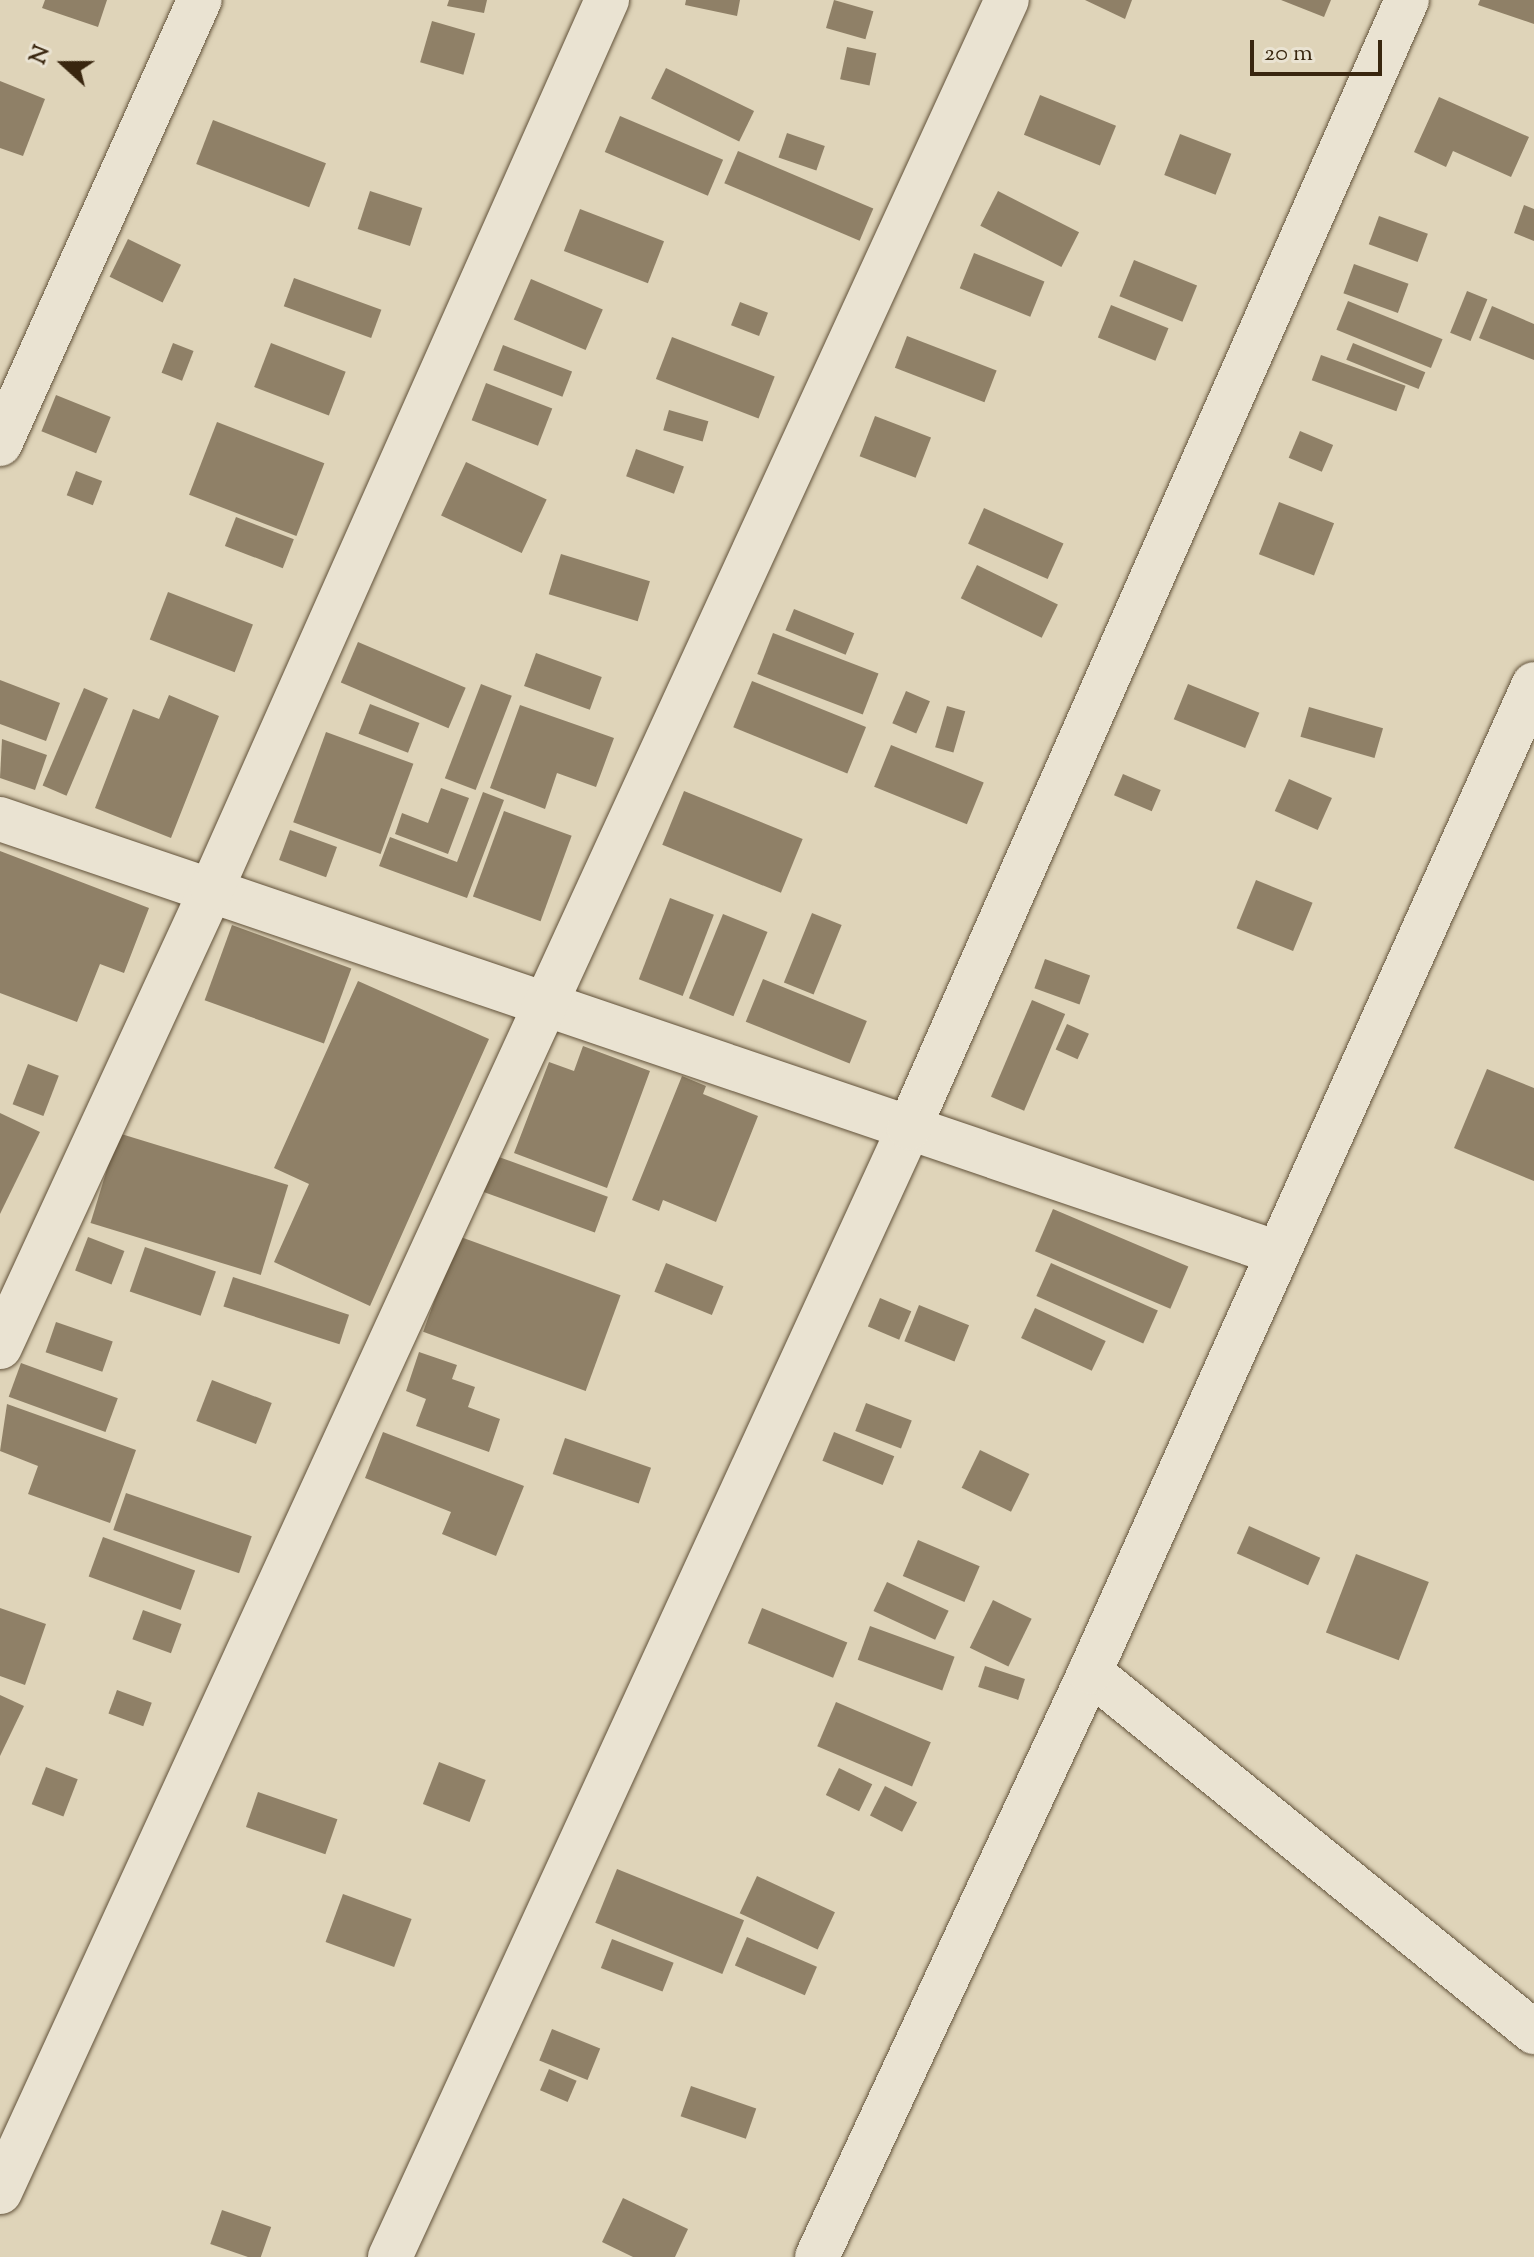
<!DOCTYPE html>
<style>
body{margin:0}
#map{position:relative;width:1534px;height:2257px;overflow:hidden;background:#dfd4b9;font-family:"Sorts Mill Goudy",serif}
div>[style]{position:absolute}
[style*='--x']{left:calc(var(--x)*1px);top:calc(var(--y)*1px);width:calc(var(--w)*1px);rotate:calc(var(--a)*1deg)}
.building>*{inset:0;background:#8f8067;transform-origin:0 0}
.roads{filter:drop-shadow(0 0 2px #62523a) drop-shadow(0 0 2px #62523a)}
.minor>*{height:44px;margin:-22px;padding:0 22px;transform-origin:22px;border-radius:22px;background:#eae3d2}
span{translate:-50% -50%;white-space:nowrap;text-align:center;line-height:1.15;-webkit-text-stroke:6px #eae3d2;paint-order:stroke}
.north{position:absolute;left:24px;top:24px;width:80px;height:80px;-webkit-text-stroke:6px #eae3d2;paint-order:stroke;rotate:291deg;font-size:22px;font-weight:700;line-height:32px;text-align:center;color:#39260f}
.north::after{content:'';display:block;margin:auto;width:28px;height:36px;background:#39260f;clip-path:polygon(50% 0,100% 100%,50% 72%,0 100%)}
.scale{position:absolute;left:1250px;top:40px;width:132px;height:36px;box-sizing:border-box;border:4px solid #39260f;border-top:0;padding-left:10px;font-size:24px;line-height:28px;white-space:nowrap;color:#39260f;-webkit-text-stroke:6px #eae3d2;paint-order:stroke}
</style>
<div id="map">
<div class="building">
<div style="clip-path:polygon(45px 0,107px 0,98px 27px,42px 8px)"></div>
<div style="clip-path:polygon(449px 0,487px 0,484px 13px,447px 6px)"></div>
<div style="clip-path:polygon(686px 0,740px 0,737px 16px,685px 5px)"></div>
<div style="left:834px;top:0;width:41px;height:29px;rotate:16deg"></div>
<div style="clip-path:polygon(1085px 0,1132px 0,1125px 19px)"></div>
<div style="clip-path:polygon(1281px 0,1331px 0,1324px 17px)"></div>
<div style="clip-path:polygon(1480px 0,1534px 0,1534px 24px,1478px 5px)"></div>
<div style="left:432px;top:21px;width:45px;height:43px;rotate:16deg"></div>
<div style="left:847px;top:47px;width:30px;height:33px;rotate:12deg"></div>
<div style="left:666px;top:68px;width:98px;height:34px;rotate:26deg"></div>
<div style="clip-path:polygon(0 81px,45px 99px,23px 156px,0 148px)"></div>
<div style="left:1040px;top:95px;width:82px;height:43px;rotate:22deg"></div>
<div style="clip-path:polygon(1439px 97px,1529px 137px,1511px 177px,1453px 151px,1446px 167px,1414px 152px)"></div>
<div style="left:620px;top:116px;width:112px;height:39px;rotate:23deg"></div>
<div style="left:213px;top:120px;width:121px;height:47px;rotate:21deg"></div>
<div style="left:787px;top:133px;width:40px;height:26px;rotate:19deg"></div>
<div style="left:1180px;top:134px;width:55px;height:44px;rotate:21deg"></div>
<div style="left:738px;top:151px;width:147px;height:35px;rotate:23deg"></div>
<div style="left:370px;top:191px;width:55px;height:40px;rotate:18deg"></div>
<div style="left:998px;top:191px;width:91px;height:39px;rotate:27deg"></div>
<div style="clip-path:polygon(1524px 205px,1534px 209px,1534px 241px,1514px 233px)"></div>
<div style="left:580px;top:209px;width:90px;height:45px;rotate:21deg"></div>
<div style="left:1379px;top:216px;width:52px;height:30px;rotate:20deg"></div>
<div style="left:128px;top:239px;width:59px;height:42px;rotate:26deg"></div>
<div style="left:974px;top:253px;width:76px;height:38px;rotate:22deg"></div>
<div style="left:1134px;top:260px;width:68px;height:39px;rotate:22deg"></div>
<div style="left:1354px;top:264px;width:58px;height:31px;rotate:20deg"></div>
<div style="left:294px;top:278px;width:93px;height:30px;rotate:20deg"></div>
<div style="left:531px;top:279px;width:78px;height:44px;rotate:23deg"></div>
<div style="left:1467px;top:291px;width:22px;height:45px;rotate:22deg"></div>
<div style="left:1348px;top:301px;width:102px;height:31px;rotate:22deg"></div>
<div style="left:740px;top:302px;width:30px;height:25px;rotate:21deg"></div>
<div style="left:1111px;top:305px;width:62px;height:35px;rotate:22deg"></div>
<div style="clip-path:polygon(1492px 306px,1534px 324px,1534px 360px,1479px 338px)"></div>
<div style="left:907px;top:336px;width:96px;height:34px;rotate:21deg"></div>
<div style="left:672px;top:337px;width:110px;height:45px;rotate:21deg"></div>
<div style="left:173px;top:343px;width:22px;height:32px;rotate:21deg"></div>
<div style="left:271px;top:343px;width:80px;height:47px;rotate:21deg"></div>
<div style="left:1353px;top:343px;width:78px;height:18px;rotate:22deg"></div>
<div style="left:503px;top:345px;width:74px;height:27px;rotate:21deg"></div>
<div style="left:1321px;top:355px;width:90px;height:27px;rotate:20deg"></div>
<div style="left:486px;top:383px;width:71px;height:40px;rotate:21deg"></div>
<div style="left:56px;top:395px;width:59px;height:39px;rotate:22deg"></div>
<div style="left:669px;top:410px;width:41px;height:21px;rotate:16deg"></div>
<div style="left:875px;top:416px;width:60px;height:43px;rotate:21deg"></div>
<div style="left:217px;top:422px;width:115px;height:78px;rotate:21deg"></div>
<div style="left:1300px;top:431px;width:36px;height:29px;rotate:23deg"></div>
<div style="left:636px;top:449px;width:51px;height:29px;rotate:20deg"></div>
<div style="left:466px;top:462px;width:89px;height:59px;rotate:25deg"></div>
<div style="left:76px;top:471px;width:28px;height:26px;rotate:21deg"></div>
<div style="left:1279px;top:502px;width:59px;height:56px;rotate:21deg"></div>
<div style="left:984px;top:508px;width:87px;height:39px;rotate:24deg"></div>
<div style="left:236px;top:517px;width:62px;height:31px;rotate:21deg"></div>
<div style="left:561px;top:554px;width:93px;height:42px;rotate:17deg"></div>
<div style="left:977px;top:565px;width:90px;height:37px;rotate:26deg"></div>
<div style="left:168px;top:592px;width:91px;height:51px;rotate:21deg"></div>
<div style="left:794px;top:609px;width:65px;height:23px;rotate:22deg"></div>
<div style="left:773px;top:633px;width:113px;height:44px;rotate:21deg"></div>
<div style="left:358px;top:642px;width:117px;height:44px;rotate:23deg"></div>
<div style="left:536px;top:653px;width:70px;height:35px;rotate:20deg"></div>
<div style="clip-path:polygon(0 680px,60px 703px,46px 741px,0 724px)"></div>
<div style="left:752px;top:681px;width:123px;height:50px;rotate:22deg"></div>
<div style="left:481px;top:684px;width:33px;height:101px;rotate:21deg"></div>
<div style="left:1188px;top:684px;width:77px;height:38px;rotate:22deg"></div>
<div style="left:84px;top:688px;width:26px;height:106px;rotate:23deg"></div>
<div style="left:906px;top:691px;width:26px;height:35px;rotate:23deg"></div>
<div style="clip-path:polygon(169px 695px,219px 716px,171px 838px,95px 808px,133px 709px,159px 719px)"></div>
<div style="left:370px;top:704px;width:53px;height:32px;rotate:21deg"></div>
<div style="clip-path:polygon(520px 705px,614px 738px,596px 787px,557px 773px,545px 809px,490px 788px)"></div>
<div style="left:947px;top:706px;width:19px;height:43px;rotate:16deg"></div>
<div style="left:1309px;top:707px;width:77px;height:31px;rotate:16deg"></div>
<div style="left:326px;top:732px;width:93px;height:96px;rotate:20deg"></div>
<div style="clip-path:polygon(2px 739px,47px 755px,35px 790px,0 778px)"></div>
<div style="left:891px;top:745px;width:100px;height:45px;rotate:22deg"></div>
<div style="left:1123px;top:774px;width:41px;height:23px;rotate:23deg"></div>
<div style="left:1289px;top:779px;width:47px;height:35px;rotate:24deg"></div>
<div style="clip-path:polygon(441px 788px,469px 798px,448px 854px,395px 834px,402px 813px,428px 823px)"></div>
<div style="left:684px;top:791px;width:128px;height:58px;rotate:22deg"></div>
<div style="clip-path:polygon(483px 792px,504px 800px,467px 898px,379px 866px,390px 837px,457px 862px)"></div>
<div style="left:504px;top:811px;width:72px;height:91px;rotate:20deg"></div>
<div style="left:290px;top:830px;width:50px;height:32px;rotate:20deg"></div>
<div style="clip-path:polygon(0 851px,149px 908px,124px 973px,100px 964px,77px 1022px,0 993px)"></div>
<div style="left:1256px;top:880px;width:61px;height:52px;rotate:22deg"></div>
<div style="left:670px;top:898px;width:47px;height:87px;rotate:21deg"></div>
<div style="left:812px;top:913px;width:32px;height:75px;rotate:22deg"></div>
<div style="left:723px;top:914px;width:48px;height:91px;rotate:22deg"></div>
<div style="left:232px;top:925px;width:127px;height:80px;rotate:20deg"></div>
<div style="left:1045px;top:959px;width:48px;height:31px;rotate:20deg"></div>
<div style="left:763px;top:979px;width:112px;height:46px;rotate:22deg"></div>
<div style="clip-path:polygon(358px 981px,489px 1039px,370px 1306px,274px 1262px,309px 1184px,274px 1168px)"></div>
<div style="left:1032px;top:1000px;width:36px;height:105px;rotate:23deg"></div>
<div style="left:1067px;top:1024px;width:24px;height:28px;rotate:24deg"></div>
<div style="clip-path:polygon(583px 1046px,650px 1071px,607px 1188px,514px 1153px,549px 1062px,574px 1071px)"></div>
<div style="left:28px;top:1064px;width:33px;height:43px;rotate:21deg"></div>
<div style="clip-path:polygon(1487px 1069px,1534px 1088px,1534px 1181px,1454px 1148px)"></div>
<div style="clip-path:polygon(682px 1076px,706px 1086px,703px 1094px,758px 1116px,716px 1222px,663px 1200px,659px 1211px,632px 1200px)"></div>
<div style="clip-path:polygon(0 1113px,40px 1132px,0 1214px)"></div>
<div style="left:118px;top:1133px;width:178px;height:94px;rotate:17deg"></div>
<div style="left:496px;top:1156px;width:119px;height:38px;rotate:20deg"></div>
<div style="left:1053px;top:1209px;width:147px;height:46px;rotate:23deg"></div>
<div style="left:458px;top:1236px;width:173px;height:102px;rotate:20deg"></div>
<div style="left:88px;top:1237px;width:39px;height:36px;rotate:21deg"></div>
<div style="left:145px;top:1247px;width:75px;height:47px;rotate:19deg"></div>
<div style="left:666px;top:1263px;width:62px;height:31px;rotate:22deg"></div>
<div style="left:1051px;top:1263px;width:117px;height:36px;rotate:24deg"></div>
<div style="left:233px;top:1277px;width:122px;height:31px;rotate:18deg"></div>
<div style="left:880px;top:1298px;width:34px;height:31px;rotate:23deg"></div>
<div style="left:919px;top:1305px;width:54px;height:39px;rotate:22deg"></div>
<div style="left:1035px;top:1308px;width:78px;height:33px;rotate:25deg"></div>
<div style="left:56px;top:1322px;width:60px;height:32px;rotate:19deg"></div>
<div style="clip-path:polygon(419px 1352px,457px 1365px,452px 1379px,475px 1387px,468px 1407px,500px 1419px,489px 1452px,416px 1426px,426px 1399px,406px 1391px)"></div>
<div style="left:21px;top:1363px;width:103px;height:36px;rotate:20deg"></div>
<div style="left:212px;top:1380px;width:64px;height:44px;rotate:21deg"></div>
<div style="left:866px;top:1403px;width:49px;height:30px;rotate:21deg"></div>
<div style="clip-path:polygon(7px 1404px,136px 1450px,110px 1523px,28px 1494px,38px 1466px,0 1451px)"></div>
<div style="clip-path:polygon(383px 1432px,524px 1486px,496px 1556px,442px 1534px,451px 1512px,365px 1478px)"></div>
<div style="left:834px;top:1432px;width:65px;height:31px;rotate:22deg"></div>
<div style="left:565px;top:1438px;width:91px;height:38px;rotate:19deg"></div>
<div style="left:980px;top:1450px;width:55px;height:42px;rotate:26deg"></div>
<div style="left:126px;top:1493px;width:133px;height:39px;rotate:19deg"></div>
<div style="left:1249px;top:1526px;width:78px;height:30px;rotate:24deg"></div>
<div style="left:103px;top:1537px;width:98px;height:42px;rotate:20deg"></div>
<div style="left:918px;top:1540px;width:67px;height:39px;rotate:23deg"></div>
<div style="left:1356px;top:1554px;width:78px;height:84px;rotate:21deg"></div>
<div style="left:887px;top:1582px;width:68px;height:32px;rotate:25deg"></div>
<div style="left:993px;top:1600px;width:43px;height:53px;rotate:26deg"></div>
<div style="clip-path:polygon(0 1608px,46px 1624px,25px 1685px,0 1676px)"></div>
<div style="left:762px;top:1608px;width:92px;height:38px;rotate:22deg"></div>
<div style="left:143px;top:1610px;width:41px;height:31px;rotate:20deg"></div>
<div style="left:870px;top:1626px;width:90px;height:36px;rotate:20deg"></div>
<div style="left:985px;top:1666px;width:42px;height:22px;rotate:18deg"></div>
<div style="left:117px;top:1690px;width:37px;height:25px;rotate:20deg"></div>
<div style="clip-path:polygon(0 1695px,24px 1706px,0 1756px)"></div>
<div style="left:836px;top:1702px;width:103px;height:48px;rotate:23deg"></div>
<div style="left:439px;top:1762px;width:50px;height:45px;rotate:21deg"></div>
<div style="left:46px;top:1767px;width:34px;height:40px;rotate:21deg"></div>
<div style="left:839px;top:1768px;width:37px;height:30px;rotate:26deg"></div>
<div style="left:885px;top:1786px;width:36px;height:33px;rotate:27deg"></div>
<div style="left:258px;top:1792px;width:84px;height:37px;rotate:19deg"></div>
<div style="left:617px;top:1869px;width:137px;height:58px;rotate:22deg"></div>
<div style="left:757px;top:1876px;width:86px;height:41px;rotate:25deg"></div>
<div style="left:343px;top:1894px;width:73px;height:51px;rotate:20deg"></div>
<div style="left:747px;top:1937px;width:76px;height:31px;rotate:23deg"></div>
<div style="left:612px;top:1939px;width:66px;height:31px;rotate:21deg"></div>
<div style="left:552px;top:2029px;width:52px;height:34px;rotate:22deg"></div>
<div style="left:549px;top:2069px;width:30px;height:23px;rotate:23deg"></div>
<div style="left:691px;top:2086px;width:69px;height:32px;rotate:19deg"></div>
<div style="clip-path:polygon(623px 2198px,688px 2229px,675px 2257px,633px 2257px,602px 2242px)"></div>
<div style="left:222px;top:2210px;width:52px;height:36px;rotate:19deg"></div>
</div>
<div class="roads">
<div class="minor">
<div style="--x:0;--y:444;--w:487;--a:-65.8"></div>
<div style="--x:0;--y:819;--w:1347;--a:18.76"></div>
<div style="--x:0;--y:1347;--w:506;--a:-65.21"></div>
<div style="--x:212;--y:888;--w:972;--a:-66.02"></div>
<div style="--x:1090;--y:1672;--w:572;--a:39.04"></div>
<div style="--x:0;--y:2192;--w:2412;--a:-65.33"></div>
<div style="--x:390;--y:2257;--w:1243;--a:-65.31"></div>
<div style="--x:909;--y:1128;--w:1233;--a:-66.18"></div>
<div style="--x:817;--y:2257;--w:646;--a:-64.98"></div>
<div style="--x:1090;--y:1672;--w:1083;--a:-65.8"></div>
</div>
</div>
<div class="north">N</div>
<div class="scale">20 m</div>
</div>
